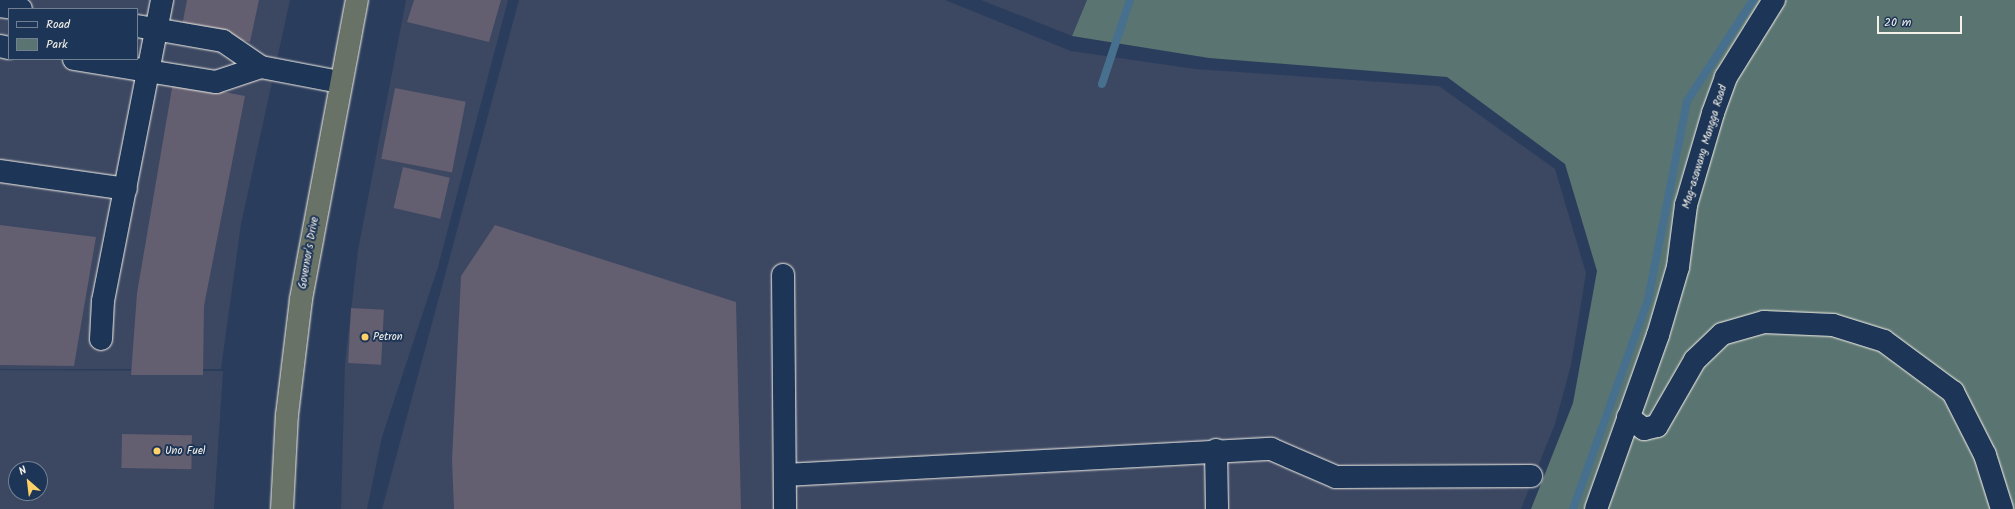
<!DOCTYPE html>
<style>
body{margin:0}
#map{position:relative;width:2015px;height:509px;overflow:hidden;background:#2b3d5c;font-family:Kalam,sans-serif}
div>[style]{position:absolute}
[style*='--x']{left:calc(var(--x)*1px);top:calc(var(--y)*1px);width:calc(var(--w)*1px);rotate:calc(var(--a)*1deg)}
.built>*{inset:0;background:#3c4762}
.green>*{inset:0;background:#5a7471}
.stream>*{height:8px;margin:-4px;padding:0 4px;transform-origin:4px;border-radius:4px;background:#47708f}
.building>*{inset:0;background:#635e70;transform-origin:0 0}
.roads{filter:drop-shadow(0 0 1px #f4f1e8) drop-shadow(0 0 1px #f4f1e8)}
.minor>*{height:22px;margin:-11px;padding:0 11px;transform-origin:11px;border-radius:11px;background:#1d3557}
.highway>*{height:22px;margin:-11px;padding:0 11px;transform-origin:11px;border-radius:11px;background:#697266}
.dots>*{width:11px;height:11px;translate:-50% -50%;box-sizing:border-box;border:2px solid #1d3557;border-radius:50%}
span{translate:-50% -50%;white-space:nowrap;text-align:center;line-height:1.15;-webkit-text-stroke:4px #1d3557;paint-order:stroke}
.street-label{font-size:11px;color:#f4f1e8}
.poi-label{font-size:11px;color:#f4f1e8}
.left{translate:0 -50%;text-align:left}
.legend{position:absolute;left:8px;top:8px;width:130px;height:52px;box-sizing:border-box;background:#1d3557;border:1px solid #738091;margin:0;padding:5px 7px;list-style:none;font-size:12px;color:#f4f1e8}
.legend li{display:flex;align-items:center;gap:8px;height:20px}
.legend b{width:20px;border:1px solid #738091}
.north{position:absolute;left:8px;top:461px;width:40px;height:40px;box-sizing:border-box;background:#1d3557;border:1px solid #738091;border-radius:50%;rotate:332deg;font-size:11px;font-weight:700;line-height:16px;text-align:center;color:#f4f1e8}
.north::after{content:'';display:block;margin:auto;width:14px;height:18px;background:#ffd166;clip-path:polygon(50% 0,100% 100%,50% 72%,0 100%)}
.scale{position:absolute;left:1877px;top:16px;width:85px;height:18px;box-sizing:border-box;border:2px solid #f4f1e8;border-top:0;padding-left:5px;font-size:12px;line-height:14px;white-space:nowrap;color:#f4f1e8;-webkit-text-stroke:3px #1d3557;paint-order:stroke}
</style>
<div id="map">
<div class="built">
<div style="clip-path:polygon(evenodd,0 0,290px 0,241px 224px,221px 369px,0 369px,0 0,9px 9px,137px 9px,137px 59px,9px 59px,9px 9px)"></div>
<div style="clip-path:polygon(406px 0,508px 0,438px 267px,382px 437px,367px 509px,341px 509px,345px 363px,358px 250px)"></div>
<div style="clip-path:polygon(519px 0,945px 0,1071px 51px,1195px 69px,1439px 86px,1555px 169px,1586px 273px,1571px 365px,1555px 424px,1521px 509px,382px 509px)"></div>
<div style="clip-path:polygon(981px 0,1087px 0,1072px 36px)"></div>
<div style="clip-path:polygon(evenodd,0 370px,223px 371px,214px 509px,0 509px,0 370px,16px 469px,40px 469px,40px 493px,16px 493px,16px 469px)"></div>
</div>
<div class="green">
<div style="clip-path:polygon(1087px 0,2015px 0,2015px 509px,1531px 509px,1573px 403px,1597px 271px,1565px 164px,1447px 77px,1209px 58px,1072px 36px)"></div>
</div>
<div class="stream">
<div style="--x:1102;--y:84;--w:89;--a:-71.6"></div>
<div style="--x:1573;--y:509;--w:222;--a:-70.3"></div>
<div style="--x:1648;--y:300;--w:203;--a:-78.9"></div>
<div style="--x:1687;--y:101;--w:121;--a:-56.8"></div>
</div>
<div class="building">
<div style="clip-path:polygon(187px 0,259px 0,250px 42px,182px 26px)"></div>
<div style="clip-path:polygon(414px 0,501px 0,489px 42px,407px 22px)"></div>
<div style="clip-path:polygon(173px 82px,245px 96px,204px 306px,203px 375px,131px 375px,137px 293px)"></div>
<div style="left:395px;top:88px;width:72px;height:72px;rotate:11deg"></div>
<div style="left:403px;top:167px;width:48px;height:42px;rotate:13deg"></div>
<div style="clip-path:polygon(0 225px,96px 237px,74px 366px,0 365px)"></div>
<div style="clip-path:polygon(495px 225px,736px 302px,741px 509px,454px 509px,452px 460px,461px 276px)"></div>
<div style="left:351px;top:308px;width:33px;height:55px;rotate:3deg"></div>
<div style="left:122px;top:434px;width:70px;height:34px;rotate:1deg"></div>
</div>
<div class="roads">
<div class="minor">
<div style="--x:0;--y:6;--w:21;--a:8"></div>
<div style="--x:137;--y:26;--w:87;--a:9.9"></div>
<div style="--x:223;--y:41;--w:46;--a:34.4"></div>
<div style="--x:261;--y:67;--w:80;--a:10.8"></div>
<div style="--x:0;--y:46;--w:9;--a:13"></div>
<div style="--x:74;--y:59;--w:144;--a:9.2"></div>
<div style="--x:216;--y:82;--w:47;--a:-18.4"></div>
<div style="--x:0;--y:171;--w:127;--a:8.1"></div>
<div style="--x:783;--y:275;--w:234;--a:89.5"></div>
<div style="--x:101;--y:339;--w:38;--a:-87"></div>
<div style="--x:103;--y:301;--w:307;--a:-78.9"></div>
<div style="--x:1628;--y:417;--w:20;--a:37"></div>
<div style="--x:1644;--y:429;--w:13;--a:-13"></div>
<div style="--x:1657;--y:426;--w:76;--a:-60.1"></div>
<div style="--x:1695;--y:360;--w:37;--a:-44"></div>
<div style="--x:1722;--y:334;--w:44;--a:-15.9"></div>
<div style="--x:1764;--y:322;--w:69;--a:2.5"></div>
<div style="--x:1833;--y:325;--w:53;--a:17.4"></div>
<div style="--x:1884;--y:341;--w:86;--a:36.5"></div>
<div style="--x:1953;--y:392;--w:71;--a:63.1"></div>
<div style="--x:1985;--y:455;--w:57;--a:72.5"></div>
<div style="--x:1216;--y:450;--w:59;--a:89"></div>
<div style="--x:785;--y:475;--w:487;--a:-3.1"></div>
<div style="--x:1271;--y:449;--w:71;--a:23.3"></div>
<div style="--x:1336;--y:477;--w:195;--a:-0.3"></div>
<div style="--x:1596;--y:509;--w:185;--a:-70.4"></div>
<div style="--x:1658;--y:335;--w:71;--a:-73.6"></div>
<div style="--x:1678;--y:267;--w:63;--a:-82.6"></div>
<div style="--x:1686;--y:205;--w:96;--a:-73.6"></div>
<div style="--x:1713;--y:113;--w:38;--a:-70"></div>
<div style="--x:1726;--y:77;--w:91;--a:-58.1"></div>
</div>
<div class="highway">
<div style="--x:282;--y:509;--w:94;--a:-87"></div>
<div style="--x:287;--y:415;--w:117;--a:-83.1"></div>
<div style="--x:301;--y:299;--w:304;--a:-79.4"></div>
</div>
</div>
<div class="dots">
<div style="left:365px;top:337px;background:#ffd166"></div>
<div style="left:157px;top:451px;background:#ffd166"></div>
</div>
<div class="street-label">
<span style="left:1705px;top:147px;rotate:-73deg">Mag-asawang Mangga Road</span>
<span style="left:309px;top:253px;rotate:-80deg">Governor's Drive</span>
</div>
<div class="poi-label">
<span class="left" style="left:373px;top:337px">Petron</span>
<span class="left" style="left:165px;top:451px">Uno Fuel</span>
</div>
<ul class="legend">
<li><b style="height:5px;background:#1d3557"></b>Road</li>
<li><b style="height:11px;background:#5a7471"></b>Park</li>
</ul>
<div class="north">N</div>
<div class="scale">20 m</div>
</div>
